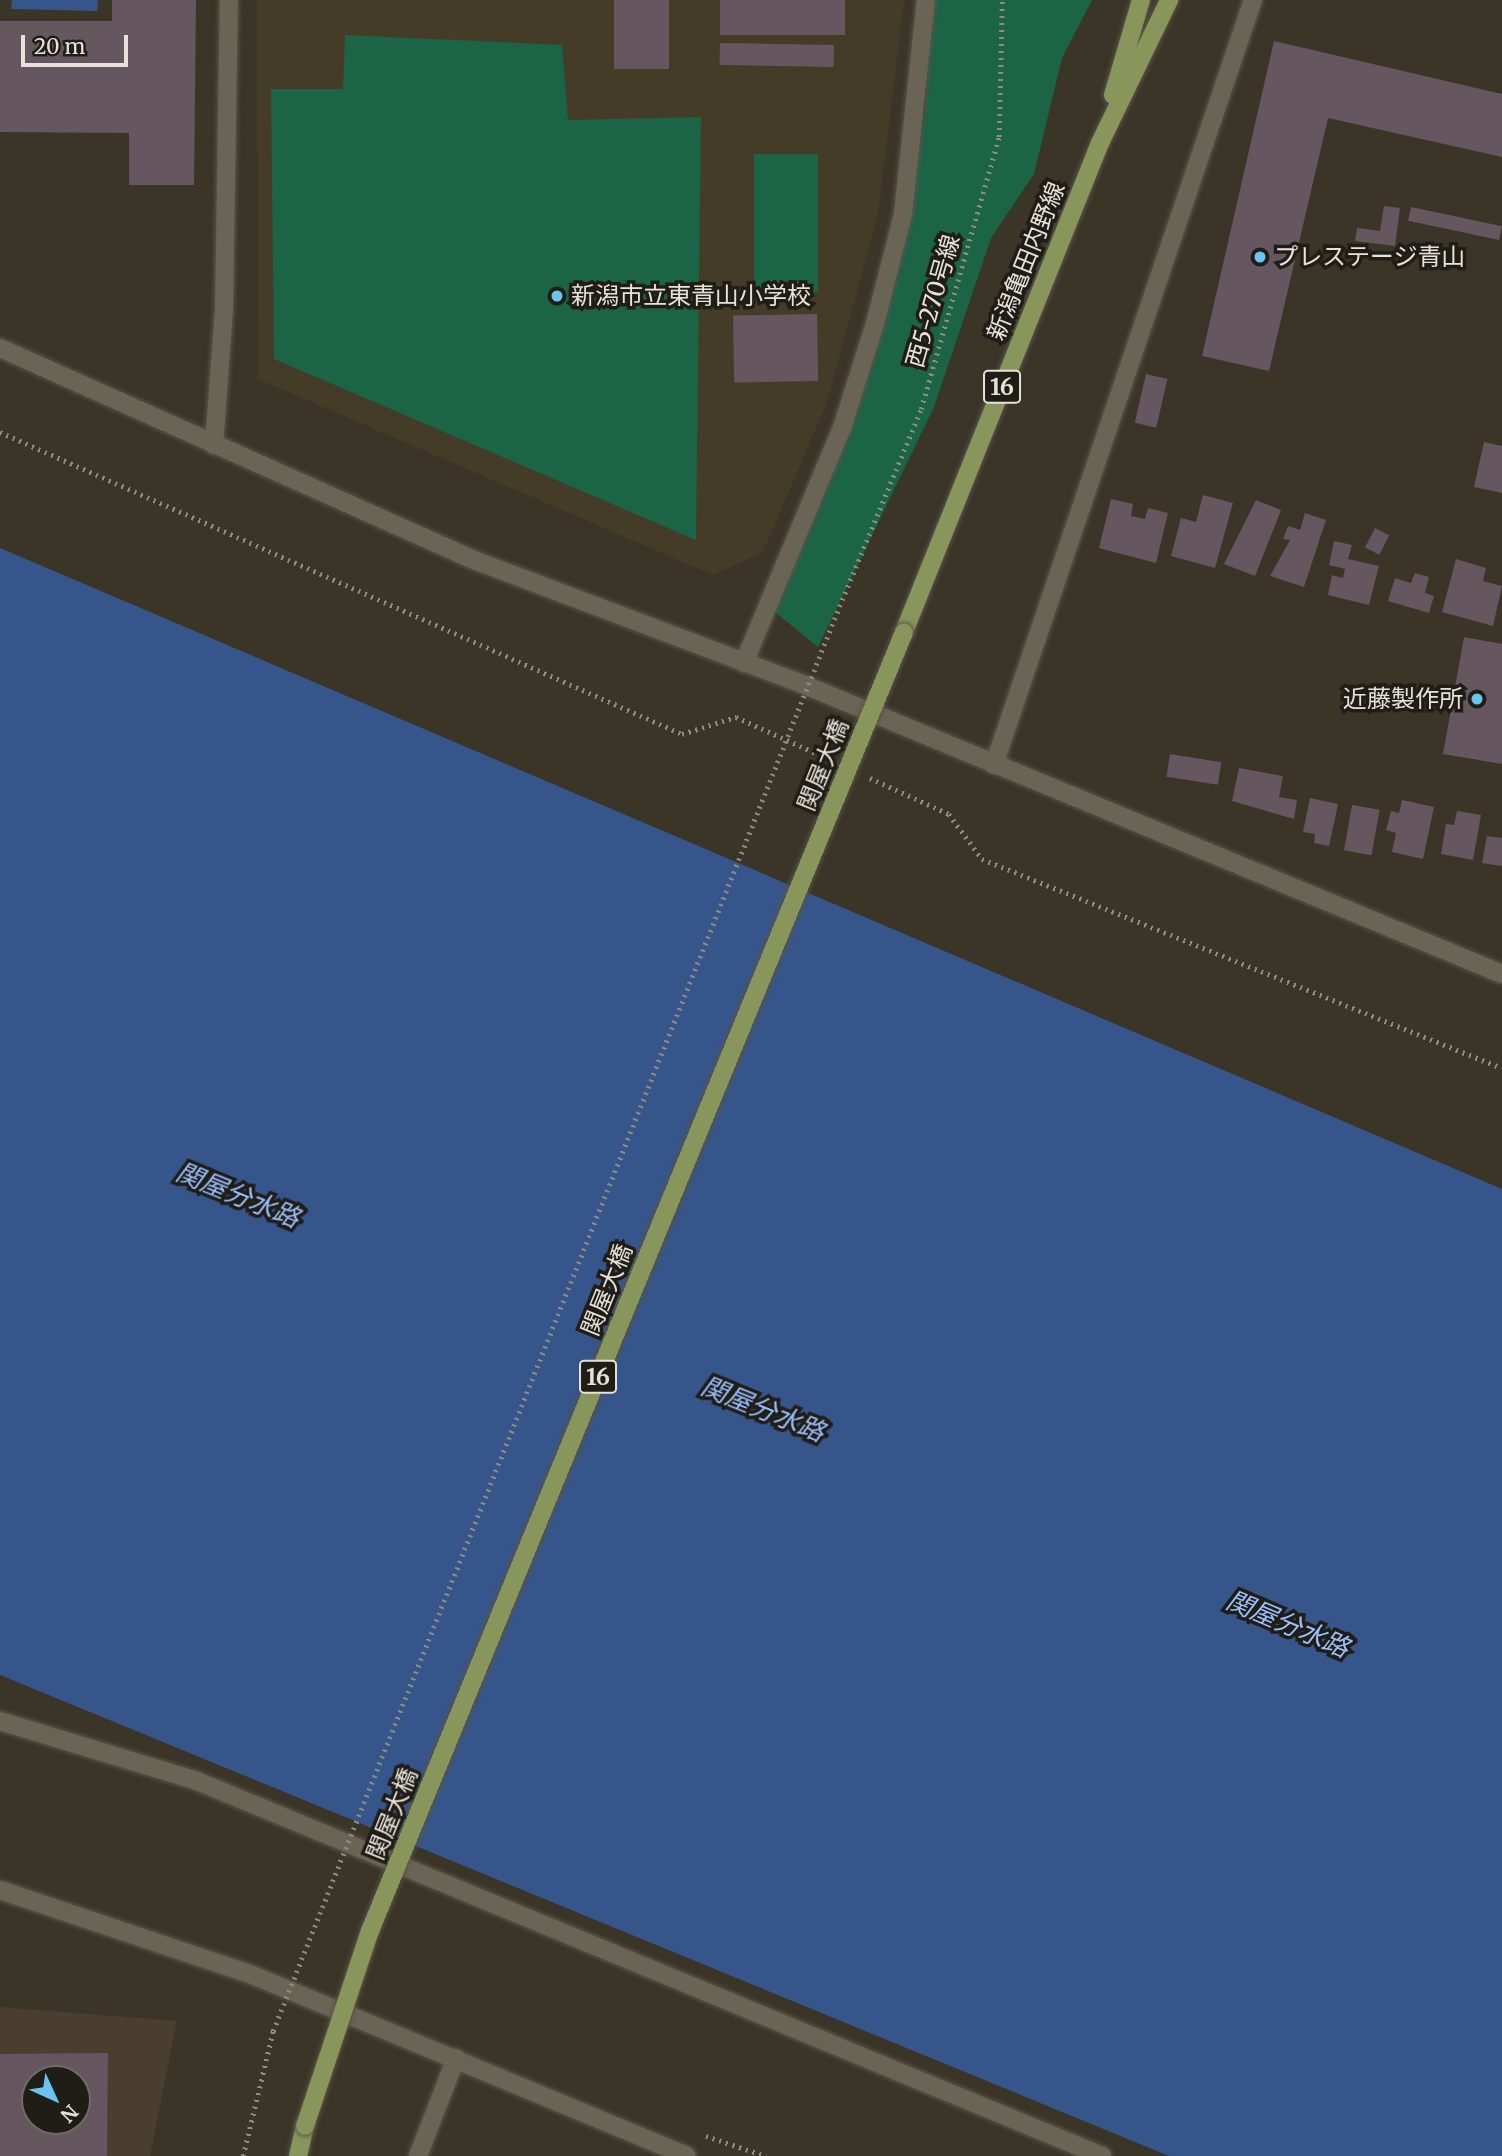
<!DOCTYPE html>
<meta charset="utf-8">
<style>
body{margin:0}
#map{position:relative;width:1502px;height:2156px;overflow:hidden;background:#3b3528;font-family:Merriweather,"Noto Sans JP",serif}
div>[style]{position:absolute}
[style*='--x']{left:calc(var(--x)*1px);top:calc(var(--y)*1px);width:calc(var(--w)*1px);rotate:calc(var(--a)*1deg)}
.built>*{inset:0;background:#453c28}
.industrial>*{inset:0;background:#4a3e2f}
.green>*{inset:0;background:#1b6446;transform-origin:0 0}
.water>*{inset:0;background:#36558a}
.building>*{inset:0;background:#65565f;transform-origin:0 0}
.path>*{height:4.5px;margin-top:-2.25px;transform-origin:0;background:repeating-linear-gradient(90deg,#918c82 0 2px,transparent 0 7px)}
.roads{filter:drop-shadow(0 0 2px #595449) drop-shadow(0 0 2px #595449)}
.lane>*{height:18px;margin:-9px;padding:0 9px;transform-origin:9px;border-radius:9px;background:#6a6455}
.street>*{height:18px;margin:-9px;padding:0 9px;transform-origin:9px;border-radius:9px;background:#6a6455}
.secondary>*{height:18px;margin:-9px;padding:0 9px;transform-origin:9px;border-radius:9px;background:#6a6455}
.primary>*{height:18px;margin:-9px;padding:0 9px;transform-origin:9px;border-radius:9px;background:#88965c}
.path-bridge>*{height:4.5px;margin-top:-2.25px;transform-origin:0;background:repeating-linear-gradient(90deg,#918c82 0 2px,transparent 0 7px)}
.bridges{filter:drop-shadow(0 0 2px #595449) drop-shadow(0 0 2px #595449)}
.primary-bridge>*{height:18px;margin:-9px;padding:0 9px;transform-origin:9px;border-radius:9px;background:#88965c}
.dots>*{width:19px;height:19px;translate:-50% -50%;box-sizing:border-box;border:4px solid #201d17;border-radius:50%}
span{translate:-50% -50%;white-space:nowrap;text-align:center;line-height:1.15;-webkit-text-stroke:7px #201d17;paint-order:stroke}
.shield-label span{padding:2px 5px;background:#201d17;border:2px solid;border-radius:5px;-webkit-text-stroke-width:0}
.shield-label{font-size:23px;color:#e6e2da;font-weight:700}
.poi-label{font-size:24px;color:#e6e2da}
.left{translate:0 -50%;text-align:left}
.right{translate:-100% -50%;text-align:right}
.street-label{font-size:24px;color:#e6e2da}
.water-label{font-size:26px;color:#99bffe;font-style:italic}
.north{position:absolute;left:21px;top:2065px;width:70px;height:70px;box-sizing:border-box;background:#201d17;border:2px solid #6f6c65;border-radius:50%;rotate:135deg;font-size:19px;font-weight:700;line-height:28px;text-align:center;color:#e6e2da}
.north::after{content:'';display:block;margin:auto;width:24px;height:32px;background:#6bc3f2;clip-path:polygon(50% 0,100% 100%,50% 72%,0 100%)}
.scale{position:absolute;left:21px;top:35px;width:107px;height:32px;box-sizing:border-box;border:4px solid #e6e2da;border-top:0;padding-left:9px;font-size:21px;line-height:24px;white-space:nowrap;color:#e6e2da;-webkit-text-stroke:5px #201d17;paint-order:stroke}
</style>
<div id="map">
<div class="built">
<div style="clip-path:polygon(257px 0,904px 0,878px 214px,827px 402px,763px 552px,713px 575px,258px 379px)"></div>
</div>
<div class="industrial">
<div style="clip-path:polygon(evenodd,0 2007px,177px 2021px,150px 2156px,0 2156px,0 2007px,35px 2079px,77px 2079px,77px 2121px,35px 2121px,35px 2079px)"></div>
</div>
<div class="green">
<div style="clip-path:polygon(932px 0,1092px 0,1062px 58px,1034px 174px,991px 238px,934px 407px,818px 647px,775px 612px,847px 430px,908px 214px,925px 110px)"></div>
<div style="clip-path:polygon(345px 35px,562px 45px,568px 120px,701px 117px,696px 540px,274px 359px,271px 89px,343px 89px)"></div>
<div style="left:818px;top:154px;width:138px;height:64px;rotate:90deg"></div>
</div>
<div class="water">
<div style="clip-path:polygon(12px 0,98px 0,97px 11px,11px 9px)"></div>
<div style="clip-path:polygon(0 548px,1502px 1189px,1502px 2156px,1169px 2156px,0 1675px)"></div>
</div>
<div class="building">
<div style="clip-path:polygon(112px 0,196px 0,194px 185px,129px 185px,129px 133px,0 132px,0 21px,112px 21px)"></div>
<div style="left:614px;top:0;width:55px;height:69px"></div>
<div style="left:720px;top:0;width:125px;height:35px"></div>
<div style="clip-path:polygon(1274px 41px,1502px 94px,1502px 157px,1328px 118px,1269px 371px,1202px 356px)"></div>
<div style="left:720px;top:43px;width:114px;height:22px;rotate:1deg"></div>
<div style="clip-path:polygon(1384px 206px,1400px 208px,1395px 246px,1355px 241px,1357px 228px,1380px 231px)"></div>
<div style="left:1411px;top:207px;width:93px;height:14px;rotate:12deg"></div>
<div style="left:817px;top:314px;width:67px;height:84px;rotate:89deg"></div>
<div style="left:1146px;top:374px;width:22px;height:50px;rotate:13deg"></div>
<div style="clip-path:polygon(1484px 442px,1502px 446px,1502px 493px,1474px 487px)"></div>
<div style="clip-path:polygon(1203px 495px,1233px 503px,1215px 568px,1171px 556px,1181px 518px,1196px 522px)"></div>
<div style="clip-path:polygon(1111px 499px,1133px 504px,1131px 516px,1145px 519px,1148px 508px,1168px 513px,1156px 563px,1099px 548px)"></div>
<div style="clip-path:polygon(1256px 500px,1281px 510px,1255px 576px,1224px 564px)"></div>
<div style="clip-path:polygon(1305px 513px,1326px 520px,1304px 587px,1270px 576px,1290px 540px,1283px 539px,1288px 526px,1300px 530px)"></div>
<div style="left:1375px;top:528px;width:16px;height:22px;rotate:27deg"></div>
<div style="clip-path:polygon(1334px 541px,1352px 545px,1348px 559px,1379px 566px,1369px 605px,1328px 595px,1332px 575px,1343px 578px,1345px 569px,1329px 565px)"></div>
<div style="clip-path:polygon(1456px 559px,1486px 568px,1483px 581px,1502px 586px,1493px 626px,1442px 612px)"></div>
<div style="clip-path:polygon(1415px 573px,1429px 577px,1425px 593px,1434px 596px,1429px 613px,1388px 601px,1395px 578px,1411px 583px)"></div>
<div style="clip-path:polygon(1464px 637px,1502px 644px,1502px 764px,1443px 754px)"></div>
<div style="left:1170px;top:754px;width:52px;height:23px;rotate:9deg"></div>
<div style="clip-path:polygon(1239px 768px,1283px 776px,1279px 797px,1297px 800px,1294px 819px,1232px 801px)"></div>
<div style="clip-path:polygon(1310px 798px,1338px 804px,1329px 846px,1314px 843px,1315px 834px,1303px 832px)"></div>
<div style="clip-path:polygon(1402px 800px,1434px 807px,1423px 859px,1392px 852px,1396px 833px,1386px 830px,1391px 811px,1399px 813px)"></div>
<div style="left:1352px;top:805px;width:28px;height:46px;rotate:10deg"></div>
<div style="clip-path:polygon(1457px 811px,1481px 815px,1473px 860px,1441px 854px,1446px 824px,1454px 825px)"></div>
<div style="clip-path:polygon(1487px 836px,1502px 838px,1502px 866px,1482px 863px)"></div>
<div style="clip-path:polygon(evenodd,108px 2053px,107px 2156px,0 2156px,0 2054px,108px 2053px,35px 2079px,77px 2079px,77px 2121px,35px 2121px,35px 2079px)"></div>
</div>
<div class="path">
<div style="--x:0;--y:432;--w:746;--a:23.88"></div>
<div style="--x:682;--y:734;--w:57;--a:-17.5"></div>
<div style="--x:736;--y:717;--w:97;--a:24.4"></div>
<div style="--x:842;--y:600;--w:207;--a:-67.5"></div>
<div style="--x:921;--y:409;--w:283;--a:-74"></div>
<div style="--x:999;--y:137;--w:137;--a:-88.7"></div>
<div style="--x:870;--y:778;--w:87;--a:24.5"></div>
<div style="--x:949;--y:814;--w:56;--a:53.7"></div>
<div style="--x:982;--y:859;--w:560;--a:21.9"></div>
<div style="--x:706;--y:2136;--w:63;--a:18.4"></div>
<div style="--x:243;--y:2156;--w:129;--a:-76.5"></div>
</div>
<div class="roads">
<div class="lane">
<div style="--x:0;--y:1721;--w:206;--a:16.9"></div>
<div style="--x:197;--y:1781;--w:980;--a:22.51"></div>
</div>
<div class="street">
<div style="--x:214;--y:445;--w:135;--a:-85.8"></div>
<div style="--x:224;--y:310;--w:310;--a:-89.1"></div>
<div style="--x:744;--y:663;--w:255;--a:-67.4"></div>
<div style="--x:842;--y:428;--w:113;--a:-72.5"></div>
<div style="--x:876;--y:320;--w:109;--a:-75.7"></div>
<div style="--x:903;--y:214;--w:215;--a:-83.9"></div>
<div style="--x:994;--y:765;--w:808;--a:-71.3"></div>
<div style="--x:418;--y:2156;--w:105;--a:-68.8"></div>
</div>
<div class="secondary">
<div style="--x:0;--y:348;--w:519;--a:24.1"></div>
<div style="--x:474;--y:560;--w:343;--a:20.7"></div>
<div style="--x:795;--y:681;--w:765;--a:22.51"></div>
<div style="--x:0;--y:1890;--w:264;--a:18.6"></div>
<div style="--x:250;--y:1974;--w:473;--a:22.6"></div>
</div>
<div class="primary">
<div style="--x:1113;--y:95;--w:99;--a:-73.6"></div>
<div style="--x:904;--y:632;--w:527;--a:-68.16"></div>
<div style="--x:1100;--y:143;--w:159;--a:-64.2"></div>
<div style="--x:298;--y:2156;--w:31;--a:-77"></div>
</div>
</div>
<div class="path-bridge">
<div style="--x:273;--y:2031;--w:1540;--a:-68.32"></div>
</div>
<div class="bridges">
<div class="primary-bridge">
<div style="--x:305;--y:2126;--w:206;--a:-71.6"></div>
<div style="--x:370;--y:1931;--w:1404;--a:-67.65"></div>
</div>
</div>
<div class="dots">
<div style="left:1260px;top:257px;background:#6bc3f2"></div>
<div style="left:557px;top:296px;background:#6bc3f2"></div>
<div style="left:1477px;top:699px;background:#6bc3f2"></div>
</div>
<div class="shield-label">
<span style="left:1002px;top:387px">16</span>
<span style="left:598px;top:1377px">16</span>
</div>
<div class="poi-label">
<span class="left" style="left:1274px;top:257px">プレステージ青山</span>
<span class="left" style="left:571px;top:296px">新潟市立東青山小学校</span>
<span class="right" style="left:1463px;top:699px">近藤製作所</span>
</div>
<div class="street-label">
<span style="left:1026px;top:261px;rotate:-68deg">新潟亀田内野線</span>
<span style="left:933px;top:301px;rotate:-74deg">西5-270号線</span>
<span style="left:823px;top:765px;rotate:-68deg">関屋大橋</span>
<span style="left:607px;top:1290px;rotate:-68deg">関屋大橋</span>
<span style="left:392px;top:1814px;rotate:-68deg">関屋大橋</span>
</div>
<div class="water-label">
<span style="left:238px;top:1195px;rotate:22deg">関屋分水路</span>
<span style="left:763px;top:1409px;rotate:22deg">関屋分水路</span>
<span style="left:1288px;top:1624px;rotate:23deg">関屋分水路</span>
</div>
<div class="north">N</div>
<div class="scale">20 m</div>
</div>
